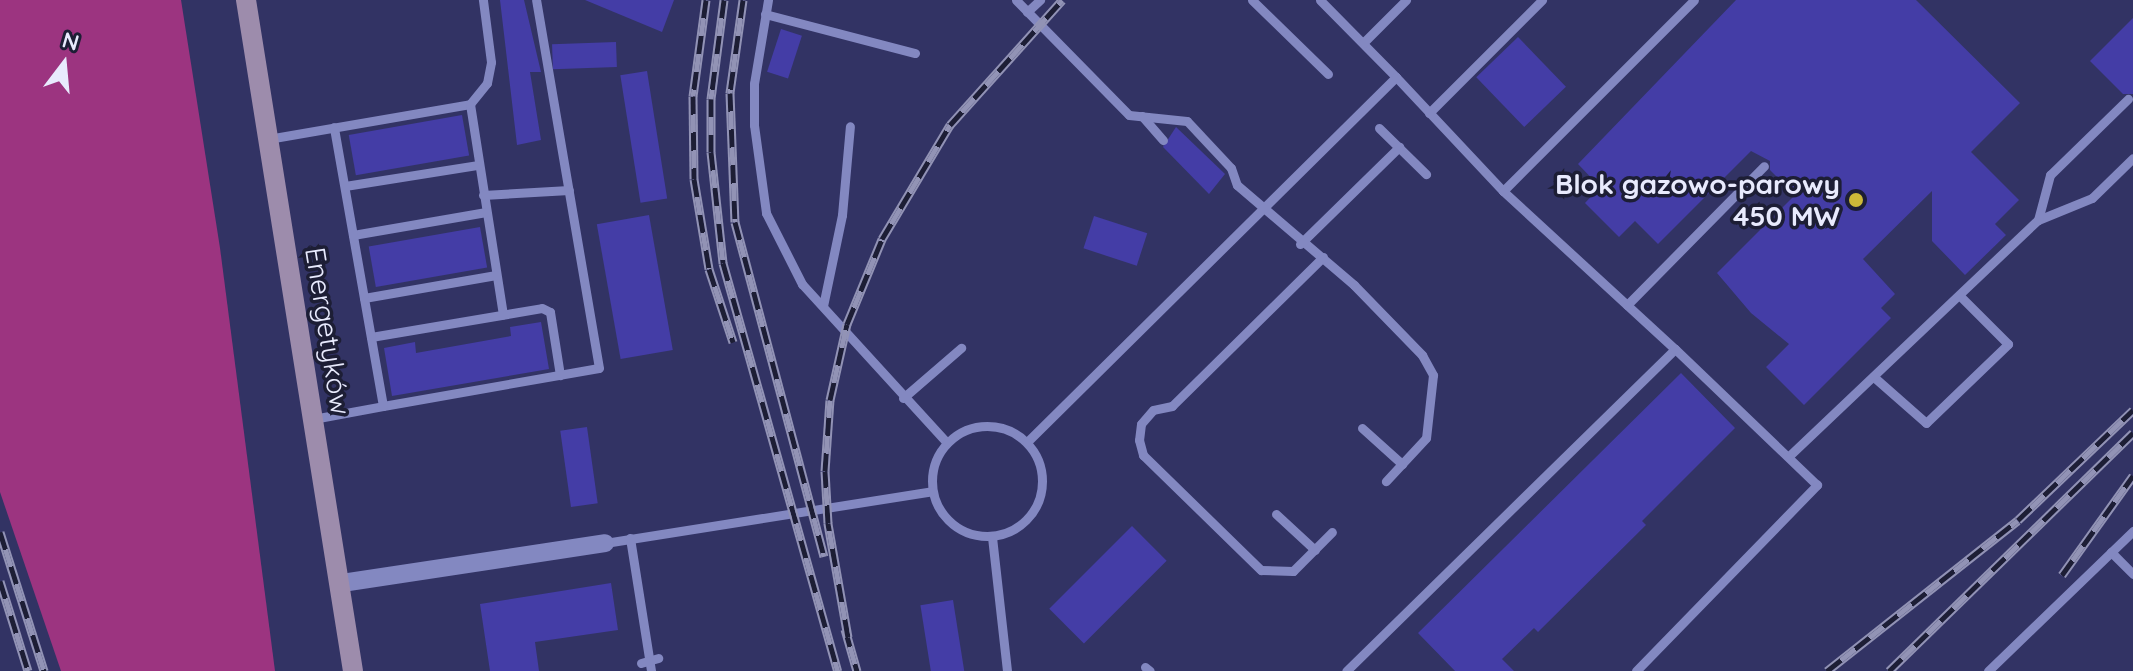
<!DOCTYPE html>
<meta charset="utf-8">
<style>
body{margin:0}
#map{position:relative;width:2133px;height:671px;overflow:hidden;background:#323364;font-family:Quicksand,sans-serif}
div>[style]{position:absolute}
[style*='--x']{left:calc(var(--x)*1px);top:calc(var(--y)*1px);width:calc(var(--w)*1px);rotate:calc(var(--a)*1deg)}
.forest>*{inset:0;background:#9c3480}
.building>*{inset:0;background:#443da6;transform-origin:0 0}
.lane>*{height:9px;margin:-4.5px;padding:0 4.5px;transform-origin:4.5px;border-radius:4.5px;background:#8388c1}
.lane>.ring{margin:-4.5px;padding:0;box-sizing:content-box;background:none;border:9px solid #8388c1;border-radius:50%}
.street>*{height:18px;margin:-9px;padding:0 9px;transform-origin:9px;border-radius:9px;background:#8388c1}
.secondary>*{height:20px;margin:-10px;padding:0 10px;transform-origin:10px;border-radius:10px;background:#9d8cac}
.rail>*{height:9px;margin-top:-4.5px;transform-origin:0;background:repeating-linear-gradient(90deg,#1d1e35 0 18px,#9293b5 0 36px);box-sizing:border-box;border-block:2px solid #9293b5}
.dots>*{width:22px;height:22px;translate:-50% -50%;box-sizing:border-box;border:4px solid #1d1e35;border-radius:50%}
span{translate:-50% -50%;white-space:nowrap;text-align:center;line-height:1.15;-webkit-text-stroke:7px #1d1e35;paint-order:stroke}
.poi-label{font-size:28px;color:#e8eafd;font-weight:700}
.right{translate:-100% -50%;text-align:right}
.street-label{font-size:28px;color:#e8eafd}
.north{position:absolute;left:24px;top:24px;width:80px;height:80px;-webkit-text-stroke:6px #1d1e35;paint-order:stroke;rotate:16deg;font-size:22px;font-weight:700;line-height:32px;text-align:center;color:#e8eafd}
.north::after{content:'';display:block;margin:auto;width:28px;height:36px;background:#e8eafd;clip-path:polygon(50% 0,100% 100%,50% 72%,0 100%)}
</style>
<div id="map">
<div class="forest">
<div style="clip-path:polygon(0 0,181px 0,220px 248px,275px 671px,61px 671px,0 492px)"></div>
</div>
<div class="building">
<div style="clip-path:polygon(500px 0,524px 0,541px 72px,530px 72px,541px 140px,517px 145px)"></div>
<div style="clip-path:polygon(585px 0,674px 0,662px 32px)"></div>
<div style="clip-path:polygon(1736px 0,1916px 0,2020px 103px,1971px 152px,2019px 200px,1995px 224px,2006px 235px,1965px 275px,1932px 241px,1932px 191px,1863px 259px,1895px 294px,1881px 308px,1891px 318px,1804px 405px,1766px 367px,1789px 344px,1751px 313px,1717px 273px,1795px 195px,1770px 170px,1770px 161px,1751px 151px,1658px 244px,1635px 221px,1619px 237px,1585px 203px,1600px 187px,1578px 164px)"></div>
<div style="clip-path:polygon(2133px 18px,2133px 94px,2123px 94px,2090px 61px)"></div>
<div style="left:781px;top:29px;width:22px;height:45px;rotate:18deg"></div>
<div style="left:1518px;top:37px;width:69px;height:58px;rotate:46deg"></div>
<div style="left:616px;top:42px;width:25px;height:64px;rotate:88deg"></div>
<div style="left:647px;top:71px;width:129px;height:27px;rotate:81deg"></div>
<div style="left:462px;top:115px;width:41px;height:115px;rotate:80deg"></div>
<div style="clip-path:polygon(1176px 127px,1225px 174px,1209px 194px,1163px 147px)"></div>
<div style="left:649px;top:215px;width:137px;height:53px;rotate:80deg"></div>
<div style="left:1094px;top:216px;width:56px;height:34px;rotate:18deg"></div>
<div style="left:480px;top:227px;width:41px;height:113px;rotate:80deg"></div>
<div style="clip-path:polygon(541px 322px,549px 369px,392px 396px,384px 348px,415px 342px,416px 353px,511px 336px,510px 327px)"></div>
<div style="clip-path:polygon(1681px 373px,1735px 428px,1642px 521px,1646px 525px,1538px 632px,1534px 628px,1502px 659px,1514px 671px,1455px 671px,1418px 633px)"></div>
<div style="left:587px;top:427px;width:77px;height:27px;rotate:82deg"></div>
<div style="left:1132px;top:526px;width:49px;height:117px;rotate:45deg"></div>
<div style="clip-path:polygon(611px 583px,618px 630px,535px 642px,539px 671px,490px 671px,480px 604px)"></div>
<div style="left:953px;top:600px;width:72px;height:33px;rotate:81deg"></div>
</div>
<div class="lane">
<div style="--x:768;--y:0;--w:85;--a:99.5"></div>
<div style="--x:754;--y:84;--w:41;--a:90"></div>
<div style="--x:754;--y:125;--w:89;--a:82.2"></div>
<div style="--x:766;--y:213;--w:80;--a:63.1"></div>
<div style="--x:802;--y:284;--w:215;--a:47.6"></div>
<div style="--x:1016;--y:0;--w:161;--a:45.5"></div>
<div style="--x:1129;--y:115;--w:58;--a:5.9"></div>
<div style="--x:1187;--y:121;--w:64;--a:46.9"></div>
<div style="--x:1231;--y:168;--w:18;--a:71"></div>
<div style="--x:1237;--y:185;--w:154;--a:40.5"></div>
<div style="--x:1354;--y:285;--w:98;--a:45.8"></div>
<div style="--x:1422;--y:355;--w:23;--a:61"></div>
<div style="--x:1433;--y:375;--w:63;--a:96.3"></div>
<div style="--x:1426;--y:438;--w:59;--a:132.9"></div>
<div style="--x:1252;--y:0;--w:106;--a:44.2"></div>
<div style="--x:1320;--y:0;--w:108;--a:45.4"></div>
<div style="--x:1027;--y:12;--w:18;--a:-43"></div>
<div style="--x:765;--y:14;--w:155;--a:14.6"></div>
<div style="--x:1363;--y:43;--w:61;--a:-45"></div>
<div style="--x:470;--y:104;--w:213;--a:81.1"></div>
<div style="--x:1429;--y:113;--w:160;--a:-45"></div>
<div style="--x:1142;--y:116;--w:32;--a:49"></div>
<div style="--x:1379;--y:128;--w:66;--a:44.4"></div>
<div style="--x:268;--y:139;--w:205;--a:-9.8"></div>
<div style="--x:470;--y:104;--w:27;--a:-51"></div>
<div style="--x:487;--y:83;--w:21;--a:-79"></div>
<div style="--x:491;--y:62;--w:63;--a:-97.4"></div>
<div style="--x:345;--y:186;--w:135;--a:-9"></div>
<div style="--x:1503;--y:191;--w:270;--a:-45"></div>
<div style="--x:483;--y:195;--w:86;--a:-3.3"></div>
<div style="--x:2038;--y:220;--w:58;--a:-22.2"></div>
<div style="--x:2092;--y:198;--w:57;--a:-44.3"></div>
<div style="--x:353;--y:235;--w:135;--a:-9.8"></div>
<div style="--x:1300;--y:244;--w:139;--a:-44.4"></div>
<div style="--x:1323;--y:257;--w:212;--a:135.4"></div>
<div style="--x:1172;--y:406;--w:19;--a:168"></div>
<div style="--x:1153;--y:410;--w:18;--a:131"></div>
<div style="--x:1141;--y:424;--w:16;--a:97"></div>
<div style="--x:1139;--y:440;--w:16;--a:75"></div>
<div style="--x:1143;--y:455;--w:165;--a:44.3"></div>
<div style="--x:1261;--y:570;--w:32;--a:2"></div>
<div style="--x:1293;--y:571;--w:55;--a:-45"></div>
<div style="--x:364;--y:298;--w:134;--a:-9.9"></div>
<div style="--x:1627;--y:305;--w:195;--a:-45.4"></div>
<div style="--x:823;--y:306;--w:93;--a:-78.2"></div>
<div style="--x:842;--y:215;--w:89;--a:-84.9"></div>
<div style="--x:371;--y:337;--w:173;--a:-9.6"></div>
<div style="--x:542;--y:308;--w:9;--a:27"></div>
<div style="--x:550;--y:312;--w:64;--a:81"></div>
<div style="--x:1875;--y:378;--w:68;--a:41.4"></div>
<div style="--x:1926;--y:423;--w:114;--a:-43.9"></div>
<div style="--x:2008;--y:344;--w:68;--a:-135"></div>
<div style="--x:903;--y:398;--w:77;--a:-40.8"></div>
<div style="--x:383;--y:406;--w:219;--a:-10"></div>
<div style="--x:599;--y:368;--w:373;--a:-99.7"></div>
<div style="--x:313;--y:419;--w:71;--a:-10.5"></div>
<div style="--x:383;--y:406;--w:283;--a:-100"></div>
<div class="ring" style="left:932px;top:426px;width:101px;height:101px"></div>
<div style="--x:1362;--y:428;--w:54;--a:42"></div>
<div style="--x:1027;--y:442;--w:519;--a:-44.69"></div>
<div style="--x:1396;--y:77;--w:156;--a:46.8"></div>
<div style="--x:1503;--y:191;--w:234;--a:42.6"></div>
<div style="--x:1675;--y:349;--w:460;--a:135.6"></div>
<div style="--x:1789;--y:456;--w:343;--a:-43.5"></div>
<div style="--x:2038;--y:220;--w:47;--a:-75.1"></div>
<div style="--x:2050;--y:175;--w:109;--a:-44.3"></div>
<div style="--x:1276;--y:514;--w:53;--a:42.7"></div>
<div style="--x:992;--y:537;--w:135;--a:83.6"></div>
<div style="--x:630;--y:538;--w:135;--a:81"></div>
<div style="--x:605;--y:543;--w:331;--a:-9"></div>
<div style="--x:2111;--y:552;--w:31;--a:45"></div>
<div style="--x:641;--y:663;--w:18;--a:-16"></div>
<div style="--x:1145;--y:667;--w:6;--a:39"></div>
<div style="--x:1636;--y:671;--w:260;--a:-45.8"></div>
<div style="--x:1817;--y:485;--w:197;--a:-136.2"></div>
<div style="--x:1988;--y:671;--w:202;--a:-44"></div>
</div>
<div class="street">
<div style="--x:342;--y:583;--w:266;--a:-8.6"></div>
</div>
<div class="secondary">
<div style="--x:246;--y:0;--w:679;--a:80.94"></div>
</div>
<div class="rail">
<div style="--x:706;--y:0;--w:97;--a:97.7"></div>
<div style="--x:693;--y:96;--w:83;--a:89.3"></div>
<div style="--x:694;--y:179;--w:91;--a:80.5"></div>
<div style="--x:709;--y:269;--w:77;--a:71.8"></div>
<div style="--x:724;--y:0;--w:100;--a:97.5"></div>
<div style="--x:711;--y:99;--w:53;--a:90"></div>
<div style="--x:711;--y:152;--w:112;--a:83.8"></div>
<div style="--x:723;--y:263;--w:424;--a:74.3"></div>
<div style="--x:743;--y:0;--w:94;--a:98"></div>
<div style="--x:730;--y:93;--w:129;--a:87.8"></div>
<div style="--x:735;--y:222;--w:346;--a:75.1"></div>
<div style="--x:0;--y:532;--w:146;--a:72.4"></div>
<div style="--x:2062;--y:575;--w:122;--a:-54.4"></div>
<div style="--x:0;--y:581;--w:94;--a:72.7"></div>
<div style="--x:845;--y:629;--w:44;--a:74.1"></div>
<div style="--x:848;--y:637;--w:116;--a:-100"></div>
<div style="--x:828;--y:523;--w:52;--a:-93.3"></div>
<div style="--x:825;--y:471;--w:71;--a:-86"></div>
<div style="--x:830;--y:400;--w:78;--a:-77.4"></div>
<div style="--x:847;--y:324;--w:92;--a:-67.6"></div>
<div style="--x:882;--y:239;--w:133;--a:-59.2"></div>
<div style="--x:950;--y:125;--w:168;--a:-48.1"></div>
<div style="--x:1827;--y:671;--w:243;--a:-38.3"></div>
<div style="--x:2018;--y:520;--w:159;--a:-43.7"></div>
<div style="--x:1889;--y:671;--w:341;--a:-44.3"></div>
</div>
<div class="dots">
<div style="left:1856px;top:200px;background:#cdb938"></div>
</div>
<div class="poi-label">
<span class="right" style="left:1840px;top:200px">Blok gazowo-parowy<br>450 MW</span>
</div>
<div class="street-label">
<span style="left:328px;top:331px;rotate:81deg">Energetyków</span>
</div>
<div class="north">N</div>
</div>
